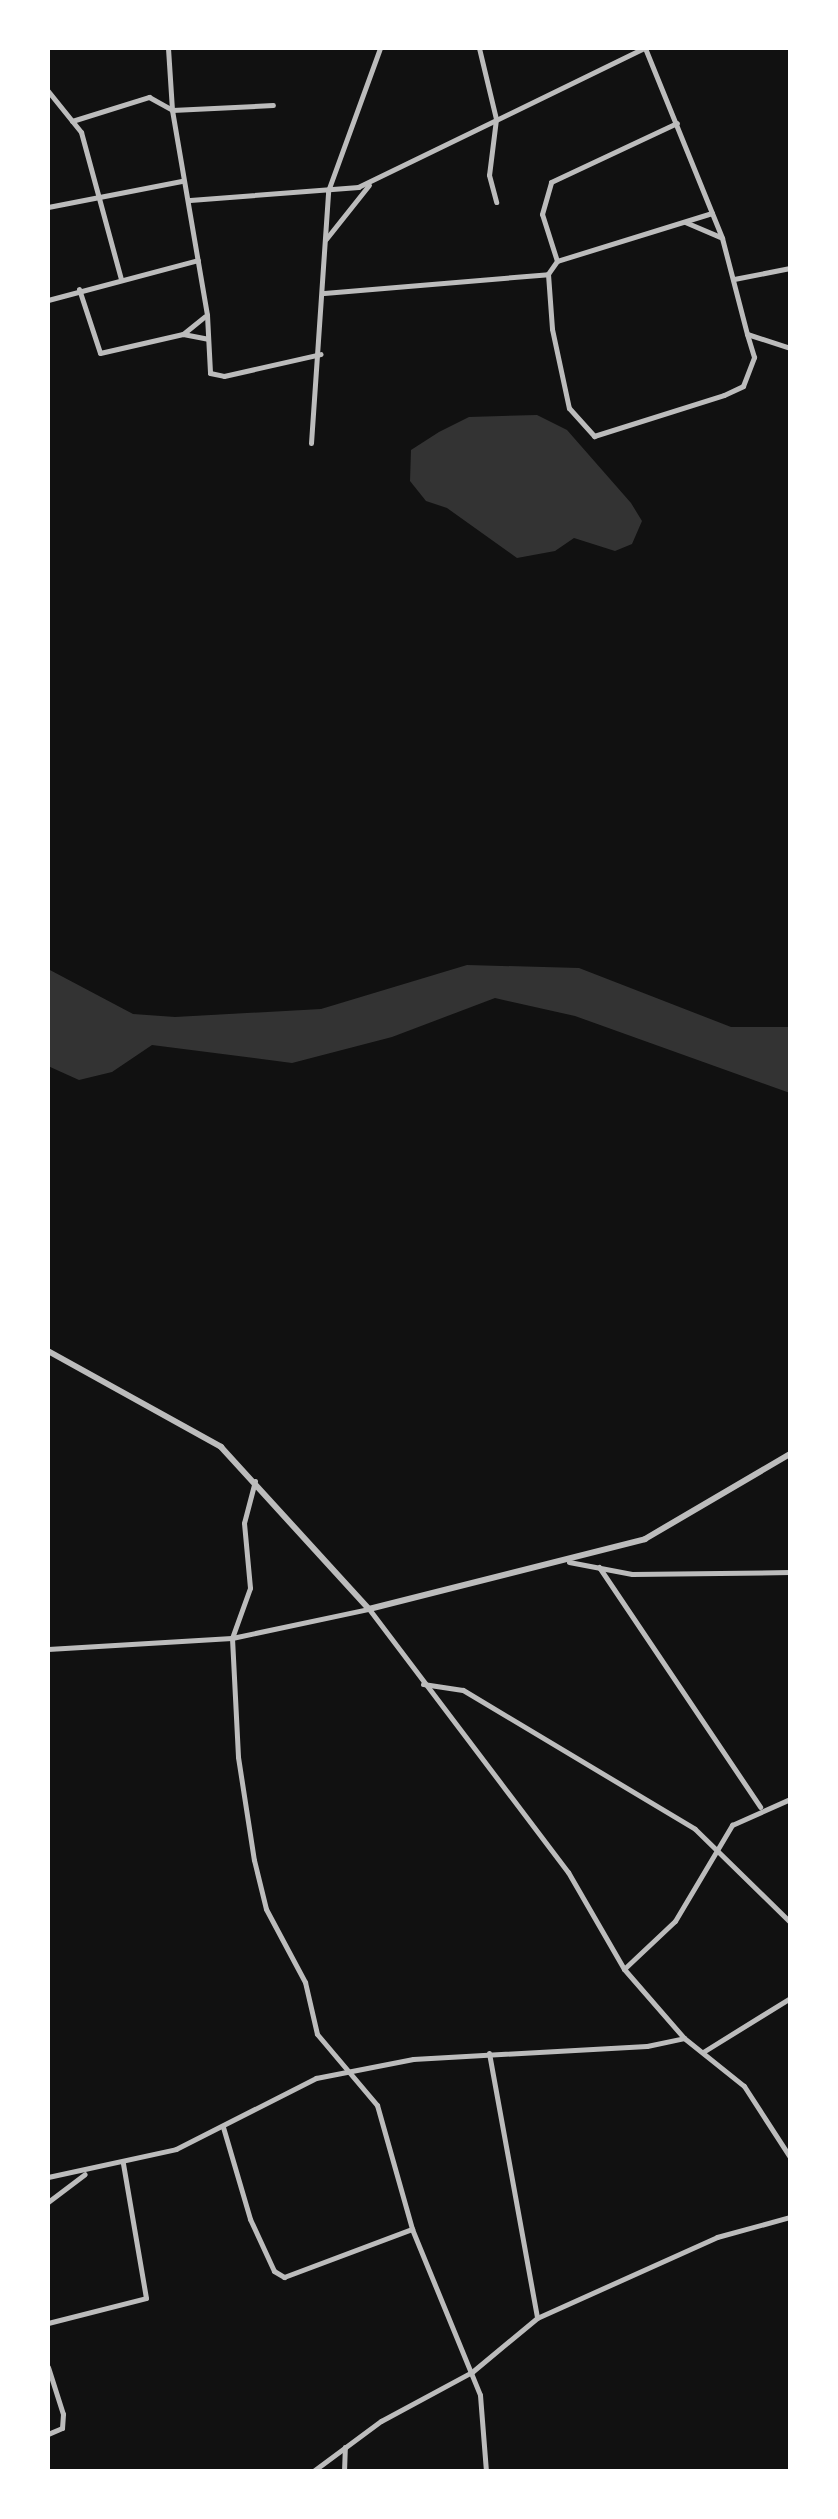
<!DOCTYPE html>
<style>
body{margin:0}
#map{position:relative;width:838px;height:2519px;overflow:hidden;background:#111;font-family:Inter,sans-serif}
div>[style]{position:absolute}
[style*='--x']{left:calc(var(--x)*1px);top:calc(var(--y)*1px);width:calc(var(--w)*1px);rotate:calc(var(--a)*1deg)}
.water>*{inset:0;background:#333}
.minor>*{height:5px;margin:-2.5px;padding:0 2.5px;transform-origin:2.5px;border-radius:2.5px;background:#bcbcbc}
.tertiary>*{height:6px;margin:-3px;padding:0 3px;transform-origin:3px;border-radius:3px;background:#bcbcbc}
span{translate:-50% -50%;white-space:nowrap;text-align:center;line-height:1.15;-webkit-text-stroke:9px #fff;paint-order:stroke}
.frame{position:absolute;inset:0;border:50px solid #fff;pointer-events:none}
</style>
<div id="map">
<div class="water">
<div style="clip-path:polygon(537px 415px,567px 430px,631px 503px,642px 521px,632px 544px,615px 551px,574px 538px,555px 551px,517px 558px,447px 508px,426px 501px,410px 481px,411px 450px,439px 432px,469px 417px)"></div>
<div style="clip-path:polygon(467px 965px,579px 968px,731px 1027px,790px 1027px,790px 1093px,575px 1016px,495px 998px,392px 1037px,292px 1063px,152px 1045px,112px 1072px,79px 1080px,48px 1066px,48px 969px,133px 1014px,175px 1017px,321px 1009px)"></div>
</div>
<div class="minor">
<div style="--x:168;--y:48;--w:62;--a:86.3"></div>
<div style="--x:172;--y:110;--w:101;--a:-2.8"></div>
<div style="--x:479;--y:48;--w:73;--a:76.5"></div>
<div style="--x:496;--y:119;--w:56;--a:97.1"></div>
<div style="--x:489;--y:175;--w:28;--a:75"></div>
<div style="--x:645;--y:48;--w:205;--a:67.9"></div>
<div style="--x:722;--y:238;--w:99;--a:75.4"></div>
<div style="--x:747;--y:334;--w:45;--a:18"></div>
<div style="--x:48;--y:91;--w:53;--a:51.2"></div>
<div style="--x:81;--y:132;--w:152;--a:74.8"></div>
<div style="--x:72;--y:121;--w:81;--a:-17.3"></div>
<div style="--x:149;--y:97;--w:26;--a:29"></div>
<div style="--x:172;--y:110;--w:208;--a:80.3"></div>
<div style="--x:207;--y:315;--w:58;--a:87"></div>
<div style="--x:210;--y:373;--w:14;--a:12"></div>
<div style="--x:224;--y:376;--w:99;--a:-12.8"></div>
<div style="--x:190;--y:200;--w:169;--a:-4.4"></div>
<div style="--x:358;--y:187;--w:318;--a:-25.9"></div>
<div style="--x:48;--y:207;--w:136;--a:-11"></div>
<div style="--x:712;--y:213;--w:162;--a:162.8"></div>
<div style="--x:557;--y:261;--w:16;--a:125"></div>
<div style="--x:548;--y:274;--w:55;--a:85.8"></div>
<div style="--x:552;--y:329;--w:81;--a:77.9"></div>
<div style="--x:569;--y:408;--w:38;--a:48"></div>
<div style="--x:594;--y:436;--w:136;--a:-17.5"></div>
<div style="--x:724;--y:395;--w:21;--a:-25"></div>
<div style="--x:743;--y:386;--w:31;--a:-69"></div>
<div style="--x:754;--y:357;--w:24;--a:-107"></div>
<div style="--x:685;--y:222;--w:38;--a:23"></div>
<div style="--x:326;--y:239;--w:69;--a:-51.5"></div>
<div style="--x:557;--y:261;--w:49;--a:-107.7"></div>
<div style="--x:542;--y:214;--w:33;--a:-74"></div>
<div style="--x:551;--y:182;--w:139;--a:-25.1"></div>
<div style="--x:734;--y:279;--w:57;--a:-11.1"></div>
<div style="--x:79;--y:289;--w:67;--a:71.8"></div>
<div style="--x:100;--y:353;--w:85;--a:-12.9"></div>
<div style="--x:183;--y:334;--w:28;--a:-39"></div>
<div style="--x:324;--y:293;--w:225;--a:-4.8"></div>
<div style="--x:48;--y:300;--w:155;--a:-14.9"></div>
<div style="--x:183;--y:334;--w:25;--a:11"></div>
<div style="--x:311;--y:443;--w:253;--a:-86.1"></div>
<div style="--x:328;--y:191;--w:152;--a:-70"></div>
<div style="--x:255;--y:1481;--w:43;--a:104.7"></div>
<div style="--x:244;--y:1523;--w:65;--a:84.7"></div>
<div style="--x:250;--y:1588;--w:53;--a:109.8"></div>
<div style="--x:232;--y:1638;--w:119;--a:87.1"></div>
<div style="--x:238;--y:1757;--w:104;--a:81.2"></div>
<div style="--x:254;--y:1860;--w:50;--a:76.2"></div>
<div style="--x:266;--y:1909;--w:83;--a:61.9"></div>
<div style="--x:305;--y:1982;--w:53;--a:77"></div>
<div style="--x:317;--y:2034;--w:93;--a:49.8"></div>
<div style="--x:377;--y:2105;--w:129;--a:74.2"></div>
<div style="--x:412;--y:2229;--w:179;--a:67.7"></div>
<div style="--x:480;--y:2395;--w:77;--a:85.5"></div>
<div style="--x:569;--y:1562;--w:64;--a:10.8"></div>
<div style="--x:632;--y:1574;--w:158;--a:-0.7"></div>
<div style="--x:599;--y:1567;--w:289;--a:56.1"></div>
<div style="--x:48;--y:1649;--w:184;--a:-3.4"></div>
<div style="--x:232;--y:1638;--w:140;--a:-12"></div>
<div style="--x:369;--y:1609;--w:330;--a:52.9"></div>
<div style="--x:568;--y:1872;--w:112;--a:60"></div>
<div style="--x:624;--y:1969;--w:91;--a:49"></div>
<div style="--x:684;--y:2038;--w:77;--a:38.7"></div>
<div style="--x:744;--y:2086;--w:85;--a:57.1"></div>
<div style="--x:423;--y:1684;--w:40;--a:8.5"></div>
<div style="--x:463;--y:1690;--w:270;--a:30.9"></div>
<div style="--x:695;--y:1829;--w:133;--a:44.4"></div>
<div style="--x:624;--y:1969;--w:70;--a:-43.3"></div>
<div style="--x:675;--y:1921;--w:112;--a:-59.3"></div>
<div style="--x:732;--y:1825;--w:64;--a:-24.1"></div>
<div style="--x:703;--y:2052;--w:102;--a:-31.8"></div>
<div style="--x:489;--y:2053;--w:269;--a:79.7"></div>
<div style="--x:223;--y:2127;--w:96;--a:73.6"></div>
<div style="--x:250;--y:2219;--w:57;--a:65.2"></div>
<div style="--x:274;--y:2271;--w:12;--a:31"></div>
<div style="--x:284;--y:2277;--w:137;--a:-20.6"></div>
<div style="--x:48;--y:2177;--w:131;--a:-12.3"></div>
<div style="--x:176;--y:2149;--w:157;--a:-26.9"></div>
<div style="--x:316;--y:2078;--w:99;--a:-11.1"></div>
<div style="--x:413;--y:2059;--w:234;--a:-3.2"></div>
<div style="--x:647;--y:2046;--w:38;--a:-12"></div>
<div style="--x:48;--y:2202;--w:46;--a:-37.1"></div>
<div style="--x:48;--y:2323;--w:101;--a:-14.3"></div>
<div style="--x:146;--y:2298;--w:137;--a:-99.7"></div>
<div style="--x:48;--y:2367;--w:49;--a:72.3"></div>
<div style="--x:63;--y:2414;--w:14;--a:94"></div>
<div style="--x:62;--y:2428;--w:15;--a:157"></div>
<div style="--x:312;--y:2472;--w:86;--a:-36.5"></div>
<div style="--x:381;--y:2421;--w:103;--a:-28.3"></div>
<div style="--x:472;--y:2372;--w:85;--a:-39.7"></div>
<div style="--x:537;--y:2318;--w:197;--a:-24.2"></div>
<div style="--x:717;--y:2237;--w:76;--a:-15.3"></div>
<div style="--x:344;--y:2472;--w:25;--a:-88"></div>
</div>
<div class="tertiary">
<div style="--x:48;--y:1351;--w:198;--a:29"></div>
<div style="--x:221;--y:1447;--w:219;--a:47.6"></div>
<div style="--x:369;--y:1609;--w:285;--a:-14.2"></div>
<div style="--x:645;--y:1539;--w:168;--a:-30.4"></div>
</div>
<div class="frame"></div>
</div>
